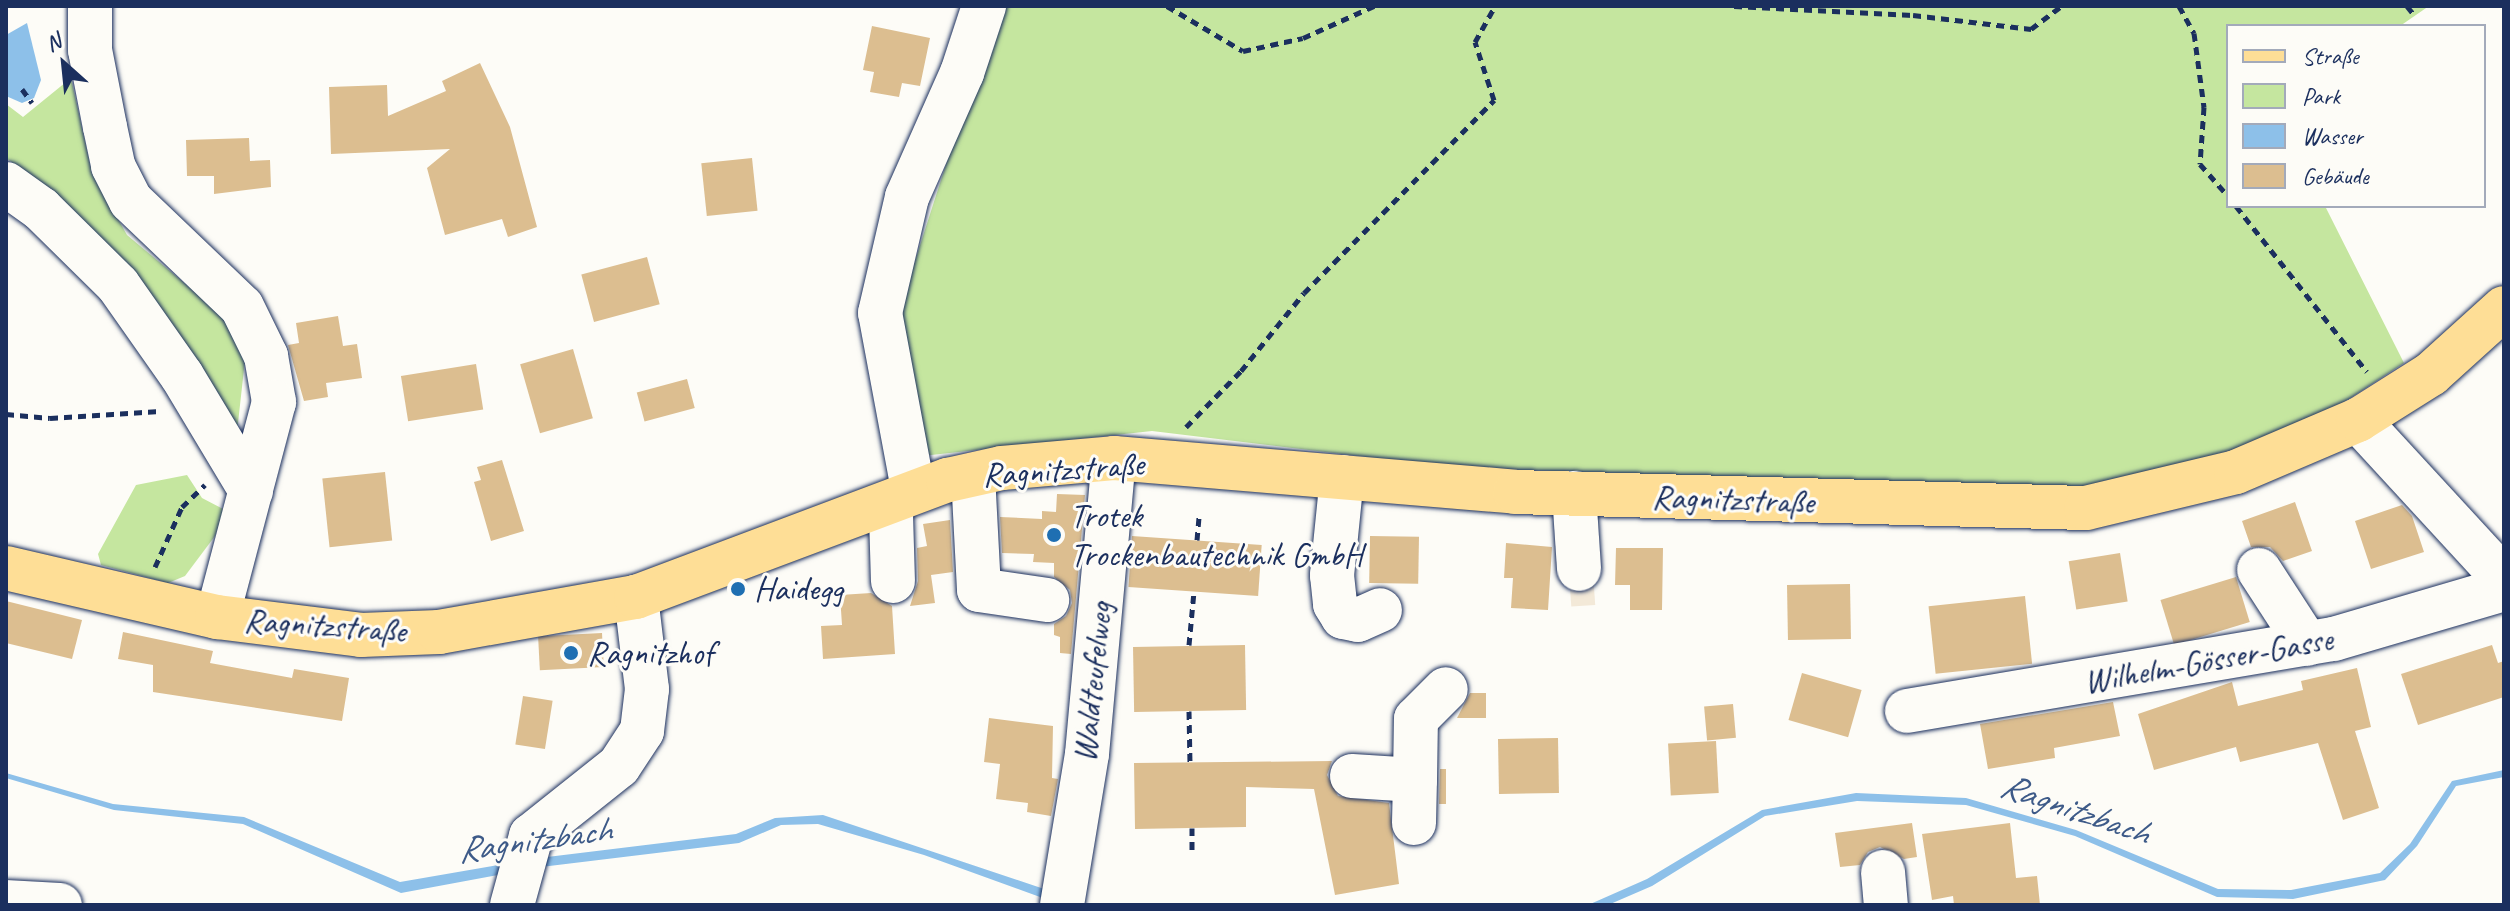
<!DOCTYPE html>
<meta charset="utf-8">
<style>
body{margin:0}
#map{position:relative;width:2510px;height:911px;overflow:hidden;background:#fdfcf7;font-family:Caveat,sans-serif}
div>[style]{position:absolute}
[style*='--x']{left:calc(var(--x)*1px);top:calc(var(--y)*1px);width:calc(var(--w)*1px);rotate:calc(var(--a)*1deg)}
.built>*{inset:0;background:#f3e9d8;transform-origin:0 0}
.green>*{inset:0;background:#c5e69f}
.water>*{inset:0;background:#8dc0e9}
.building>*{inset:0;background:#dcbe90;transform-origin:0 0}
.path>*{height:5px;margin-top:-2.5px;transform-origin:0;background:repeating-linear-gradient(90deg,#1b2f5e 0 8px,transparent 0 14px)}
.roads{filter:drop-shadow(0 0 2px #1b2f5e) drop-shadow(0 0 2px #1b2f5e)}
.minor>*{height:44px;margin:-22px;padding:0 22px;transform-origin:22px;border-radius:22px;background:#fdfcf7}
.major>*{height:44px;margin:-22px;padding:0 22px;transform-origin:22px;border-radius:22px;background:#fede96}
.dots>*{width:22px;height:22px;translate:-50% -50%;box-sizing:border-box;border:4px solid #fdfcf7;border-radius:50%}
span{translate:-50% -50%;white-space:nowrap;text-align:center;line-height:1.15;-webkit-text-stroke:6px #fdfcf7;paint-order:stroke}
.street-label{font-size:34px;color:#1b2f5e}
.poi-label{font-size:34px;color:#1b2f5e}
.left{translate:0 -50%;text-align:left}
.water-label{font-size:36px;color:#3d5a88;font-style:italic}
.frame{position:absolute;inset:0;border:8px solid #1b2f5e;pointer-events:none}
.legend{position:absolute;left:2226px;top:24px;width:260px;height:184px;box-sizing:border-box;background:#fdfcf7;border:2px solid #a3aaba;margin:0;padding:10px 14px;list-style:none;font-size:24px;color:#1b2f5e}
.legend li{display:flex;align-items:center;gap:16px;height:40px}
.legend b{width:40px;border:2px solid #a3aaba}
.north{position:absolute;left:24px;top:24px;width:80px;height:80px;-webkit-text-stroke:6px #fdfcf7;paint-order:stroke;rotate:333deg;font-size:22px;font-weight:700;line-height:32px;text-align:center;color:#1b2f5e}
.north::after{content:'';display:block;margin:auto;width:28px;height:36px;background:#1b2f5e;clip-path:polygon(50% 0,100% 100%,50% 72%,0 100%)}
</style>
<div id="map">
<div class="built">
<div style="left:1593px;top:573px;width:32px;height:24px;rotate:86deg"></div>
</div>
<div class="green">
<div style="clip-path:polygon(997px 6px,2429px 6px,2400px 26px,2228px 26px,2228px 206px,2325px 206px,2404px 363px,2286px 440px,2088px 488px,1457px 468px,1152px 431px,922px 456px,895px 323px)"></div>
<div style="clip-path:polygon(71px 78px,92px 173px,127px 235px,219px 312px,246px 351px,236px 441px,46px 187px,6px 158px,6px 104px,23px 117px)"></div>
<div style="clip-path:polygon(187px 475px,202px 498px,225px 510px,215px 536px,185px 576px,168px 583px,101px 565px,98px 554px,136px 485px)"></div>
</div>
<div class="water">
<div style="clip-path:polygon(27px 23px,41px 80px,34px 98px,22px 103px,6px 96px,6px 35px)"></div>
<div style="clip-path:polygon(2504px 770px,2504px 777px,2456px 786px,2417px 846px,2385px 880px,2293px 899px,2217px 897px,2075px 836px,1966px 805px,1857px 801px,1765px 816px,1652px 886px,1608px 905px,1588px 905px,1647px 879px,1762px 810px,1856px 793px,1966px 798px,2076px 830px,2218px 889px,2291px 890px,2380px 873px,2410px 844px,2452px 781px)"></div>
<div style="clip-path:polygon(6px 773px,113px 804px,244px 817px,400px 882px,539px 858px,736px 834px,775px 818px,823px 815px,1056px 893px,1051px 901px,924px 855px,818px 824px,781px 825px,739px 843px,541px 867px,401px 893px,243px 824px,114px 810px,6px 778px)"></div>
</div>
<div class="building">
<div style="clip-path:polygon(872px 26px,930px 38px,920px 86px,902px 83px,899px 97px,870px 92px,874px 72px,863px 70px)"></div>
<div style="clip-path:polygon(480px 63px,510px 127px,537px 227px,508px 237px,502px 219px,445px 235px,427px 168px,450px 149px,331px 154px,329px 87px,387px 85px,388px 116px,446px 91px,442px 81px)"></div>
<div style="clip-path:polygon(249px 138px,250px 161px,270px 160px,271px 187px,214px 194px,214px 176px,187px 176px,186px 140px)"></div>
<div style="left:752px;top:158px;width:53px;height:51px;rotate:84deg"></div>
<div style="left:647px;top:257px;width:49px;height:68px;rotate:75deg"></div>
<div style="clip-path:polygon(338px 316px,343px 346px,357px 344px,362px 378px,326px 383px,328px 397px,304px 401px,288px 345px,299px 343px,296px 323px)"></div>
<div style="left:573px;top:349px;width:72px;height:55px;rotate:74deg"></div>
<div style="left:476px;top:364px;width:46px;height:76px;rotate:81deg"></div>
<div style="left:687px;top:379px;width:30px;height:52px;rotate:75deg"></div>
<div style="clip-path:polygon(502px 460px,524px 531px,491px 541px,474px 482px,481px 480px,477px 467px)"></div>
<div style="left:385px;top:472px;width:69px;height:63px;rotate:84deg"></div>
<div style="clip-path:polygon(1057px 494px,1085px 495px,1071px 654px,1060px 653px,1060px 637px,1054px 635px,1054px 624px,1066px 616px,1072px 603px,1070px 590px,1054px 577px,1054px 563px,1033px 562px,1034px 554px,1002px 553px,1000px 517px,1042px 519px,1042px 511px,1056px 512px)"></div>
<div style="clip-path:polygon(2295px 502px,2312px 551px,2283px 561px,2270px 547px,2251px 547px,2242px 521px)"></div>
<div style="clip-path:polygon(2402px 505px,2412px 516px,2424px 552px,2371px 569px,2355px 521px)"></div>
<div style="clip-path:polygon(950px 520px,953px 572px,931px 575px,935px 603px,910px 606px,918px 581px,917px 548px,927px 546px,923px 524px)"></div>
<div style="left:1132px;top:536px;width:130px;height:51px;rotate:4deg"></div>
<div style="left:1370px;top:536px;width:49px;height:47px;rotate:1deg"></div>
<div style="clip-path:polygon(1506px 543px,1552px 547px,1548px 610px,1511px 608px,1513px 578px,1504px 578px)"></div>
<div style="clip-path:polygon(1616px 548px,1663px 548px,1662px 610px,1630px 610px,1630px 585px,1615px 585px)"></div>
<div style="left:2120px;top:553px;width:49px;height:52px;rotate:81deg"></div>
<div style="left:2236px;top:577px;width:47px;height:79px;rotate:73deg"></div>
<div style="left:1850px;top:584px;width:55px;height:63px;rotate:89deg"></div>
<div style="clip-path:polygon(871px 593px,892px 606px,895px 654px,823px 659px,821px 626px,842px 625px,840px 595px)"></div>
<div style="left:2025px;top:596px;width:68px;height:97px;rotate:84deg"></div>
<div style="clip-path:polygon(6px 601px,82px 620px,72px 659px,6px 643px)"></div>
<div style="clip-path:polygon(123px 632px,213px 651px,210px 663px,292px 678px,294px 669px,349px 678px,342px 721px,153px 692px,153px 665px,118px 659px)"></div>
<div style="left:602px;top:633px;width:34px;height:64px;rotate:87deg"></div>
<div style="left:1245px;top:645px;width:65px;height:112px;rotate:89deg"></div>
<div style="clip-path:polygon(2492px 645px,2498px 663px,2504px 661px,2504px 697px,2418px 725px,2401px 674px)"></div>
<div style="clip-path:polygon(2357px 668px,2371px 727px,2355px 731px,2379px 808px,2343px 820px,2318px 743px,2240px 762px,2236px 747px,2154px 770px,2138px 714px,2232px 682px,2238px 706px,2303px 690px,2301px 681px)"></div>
<div style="left:1802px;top:673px;width:62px;height:49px;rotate:16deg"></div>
<div style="clip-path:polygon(1470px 693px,1486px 693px,1486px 718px,1457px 718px)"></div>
<div style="left:523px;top:696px;width:30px;height:49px;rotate:9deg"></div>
<div style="clip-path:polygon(2113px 702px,2120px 736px,2054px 748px,2055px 758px,1988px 769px,1980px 724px)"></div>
<div style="left:1733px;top:704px;width:34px;height:29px;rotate:85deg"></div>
<div style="clip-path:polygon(989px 718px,1053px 726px,1052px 778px,1058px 779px,1051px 816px,1027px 812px,1028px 803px,996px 799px,1000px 764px,984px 762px)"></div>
<div style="left:1558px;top:738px;width:55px;height:60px;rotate:89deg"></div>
<div style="left:1716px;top:741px;width:52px;height:48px;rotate:87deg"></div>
<div style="clip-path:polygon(1332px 761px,1327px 775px,1338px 796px,1389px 803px,1399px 884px,1335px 895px,1314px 789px,1246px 787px,1246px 827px,1135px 829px,1134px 763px)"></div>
<div style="clip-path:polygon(1440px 769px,1446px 769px,1446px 804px,1439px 804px)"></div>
<div style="clip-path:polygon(1912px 823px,1917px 857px,1904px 859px,1880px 847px,1868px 852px,1860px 865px,1840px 867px,1835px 833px)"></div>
<div style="clip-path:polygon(2010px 823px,2016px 878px,2037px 876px,2040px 905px,1954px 905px,1953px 896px,1932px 900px,1922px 834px)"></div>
</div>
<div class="path">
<div style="--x:1167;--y:6;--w:88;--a:30.6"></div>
<div style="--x:1243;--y:51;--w:61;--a:-12.2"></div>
<div style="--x:1303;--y:38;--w:78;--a:-24.3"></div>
<div style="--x:1734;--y:6;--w:179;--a:2.9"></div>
<div style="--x:1913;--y:15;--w:119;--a:6.8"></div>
<div style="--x:2031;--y:29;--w:39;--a:-37"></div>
<div style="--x:2179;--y:6;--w:31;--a:61"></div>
<div style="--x:2194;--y:33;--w:75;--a:82.3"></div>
<div style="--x:2204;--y:107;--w:57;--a:94"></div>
<div style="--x:2200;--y:164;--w:43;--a:48.8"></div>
<div style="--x:2407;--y:6;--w:13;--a:51"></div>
<div style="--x:22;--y:89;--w:17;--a:54"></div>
<div style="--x:2236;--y:206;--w:211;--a:51.7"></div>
<div style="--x:6;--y:414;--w:44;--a:5.2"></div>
<div style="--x:50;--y:418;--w:110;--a:-3.6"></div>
<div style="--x:1186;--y:427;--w:78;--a:-45.5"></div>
<div style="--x:1241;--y:371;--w:100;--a:-51.1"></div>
<div style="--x:1304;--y:293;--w:271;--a:-45.4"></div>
<div style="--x:1494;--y:100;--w:61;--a:-108.1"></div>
<div style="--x:1475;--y:42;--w:41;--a:-60.9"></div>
<div style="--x:1197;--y:540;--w:25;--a:-85"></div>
<div style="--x:155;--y:567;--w:66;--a:-65.8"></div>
<div style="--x:182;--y:507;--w:32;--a:-44"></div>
<div style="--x:1189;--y:645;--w:54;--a:-84.7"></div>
<div style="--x:1189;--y:711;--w:51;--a:88.9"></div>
<div style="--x:1192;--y:828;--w:22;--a:90"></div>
</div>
<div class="roads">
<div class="minor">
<div style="--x:90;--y:6;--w:44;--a:90"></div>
<div style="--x:90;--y:50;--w:78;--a:79"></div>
<div style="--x:105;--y:127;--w:40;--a:78"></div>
<div style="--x:113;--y:166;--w:39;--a:63"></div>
<div style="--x:131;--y:201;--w:153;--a:43.7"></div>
<div style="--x:242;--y:307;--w:55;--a:63.9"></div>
<div style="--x:266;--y:356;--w:47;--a:80.1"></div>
<div style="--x:274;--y:402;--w:222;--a:104.8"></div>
<div style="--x:6;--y:184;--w:43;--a:35.5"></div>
<div style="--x:41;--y:209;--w:108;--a:44.6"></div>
<div style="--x:118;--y:285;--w:111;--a:54.9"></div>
<div style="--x:182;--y:376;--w:134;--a:59"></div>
<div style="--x:2358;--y:420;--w:216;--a:47.4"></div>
<div style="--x:973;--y:475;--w:115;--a:87"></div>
<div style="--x:979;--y:590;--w:69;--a:8.4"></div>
<div style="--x:1342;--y:477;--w:99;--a:95.8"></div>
<div style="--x:1332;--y:575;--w:29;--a:84"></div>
<div style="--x:1335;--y:604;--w:15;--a:58"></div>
<div style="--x:1343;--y:617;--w:15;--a:11"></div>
<div style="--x:1358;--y:620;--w:24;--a:-24"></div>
<div style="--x:913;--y:489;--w:179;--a:-100.6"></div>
<div style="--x:880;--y:313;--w:119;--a:-76.9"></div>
<div style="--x:907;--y:197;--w:136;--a:-66.1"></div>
<div style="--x:962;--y:73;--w:71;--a:-71.8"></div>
<div style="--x:1574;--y:493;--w:76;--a:86.2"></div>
<div style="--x:891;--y:515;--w:66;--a:88.3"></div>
<div style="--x:2259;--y:570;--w:88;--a:57"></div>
<div style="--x:1907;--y:711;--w:433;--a:-9.6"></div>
<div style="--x:2334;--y:639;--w:177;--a:-16.4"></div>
<div style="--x:1352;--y:776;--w:63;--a:3.6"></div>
<div style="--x:1415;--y:780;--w:61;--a:-89.1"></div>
<div style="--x:1416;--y:719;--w:42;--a:-45"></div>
<div style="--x:1414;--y:823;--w:43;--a:-88.7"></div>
<div style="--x:1883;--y:872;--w:33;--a:85"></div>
<div style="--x:6;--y:902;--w:54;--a:3.2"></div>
<div style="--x:512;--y:905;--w:72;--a:-74.6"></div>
<div style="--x:531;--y:836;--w:112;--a:-38.5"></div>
<div style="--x:619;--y:766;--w:42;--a:-56.7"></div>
<div style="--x:642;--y:731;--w:42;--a:-83.2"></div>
<div style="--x:647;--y:689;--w:93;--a:-96.8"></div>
<div style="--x:1062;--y:905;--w:153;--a:-80.6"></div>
<div style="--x:1087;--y:754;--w:297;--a:-84.8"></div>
</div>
<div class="major">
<div style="--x:6;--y:568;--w:217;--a:13.1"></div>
<div style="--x:217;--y:617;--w:145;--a:7.1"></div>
<div style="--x:361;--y:635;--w:78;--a:-2.2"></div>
<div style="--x:439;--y:632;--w:200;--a:-10.1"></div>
<div style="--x:636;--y:597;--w:333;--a:-20.6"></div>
<div style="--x:948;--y:480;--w:55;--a:-12.5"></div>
<div style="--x:1002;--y:468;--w:112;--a:-5.1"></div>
<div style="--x:1114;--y:458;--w:402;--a:4.8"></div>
<div style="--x:1515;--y:492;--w:571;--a:1.61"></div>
<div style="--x:2086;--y:508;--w:154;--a:-13.5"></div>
<div style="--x:2236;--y:472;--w:133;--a:-23.1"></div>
<div style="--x:2358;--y:420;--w:86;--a:-32.2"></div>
<div style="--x:2431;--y:374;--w:98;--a:-42.1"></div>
</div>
</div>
<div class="dots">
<div style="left:1054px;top:535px;background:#1f6fb2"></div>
<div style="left:738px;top:589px;background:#1f6fb2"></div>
<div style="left:571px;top:653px;background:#1f6fb2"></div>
</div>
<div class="street-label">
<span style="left:1063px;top:469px;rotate:-4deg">Ragnitzstraße</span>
<span style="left:1733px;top:499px;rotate:2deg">Ragnitzstraße</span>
<span style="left:325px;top:625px;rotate:4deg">Ragnitzstraße</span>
<span style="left:2208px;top:660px;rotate:-10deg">Wilhelm-Gösser-Gasse</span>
<span style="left:1092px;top:682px;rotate:-84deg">Waldteufelweg</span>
</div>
<div class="poi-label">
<span class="left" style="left:1070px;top:535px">Trotek<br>Trockenbautechnik GmbH</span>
<span class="left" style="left:754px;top:589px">Haidegg</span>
<span class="left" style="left:587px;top:653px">Ragnitzhof</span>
</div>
<div class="water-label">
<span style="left:2075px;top:809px;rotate:19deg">Ragnitzbach</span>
<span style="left:534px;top:840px;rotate:-8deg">Ragnitzbach</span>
</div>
<div class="frame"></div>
<ul class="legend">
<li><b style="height:10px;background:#fede96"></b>Straße</li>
<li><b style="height:22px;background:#c5e69f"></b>Park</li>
<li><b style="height:22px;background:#8dc0e9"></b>Wasser</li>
<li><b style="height:22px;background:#dcbe90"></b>Gebäude</li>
</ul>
<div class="north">N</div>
</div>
